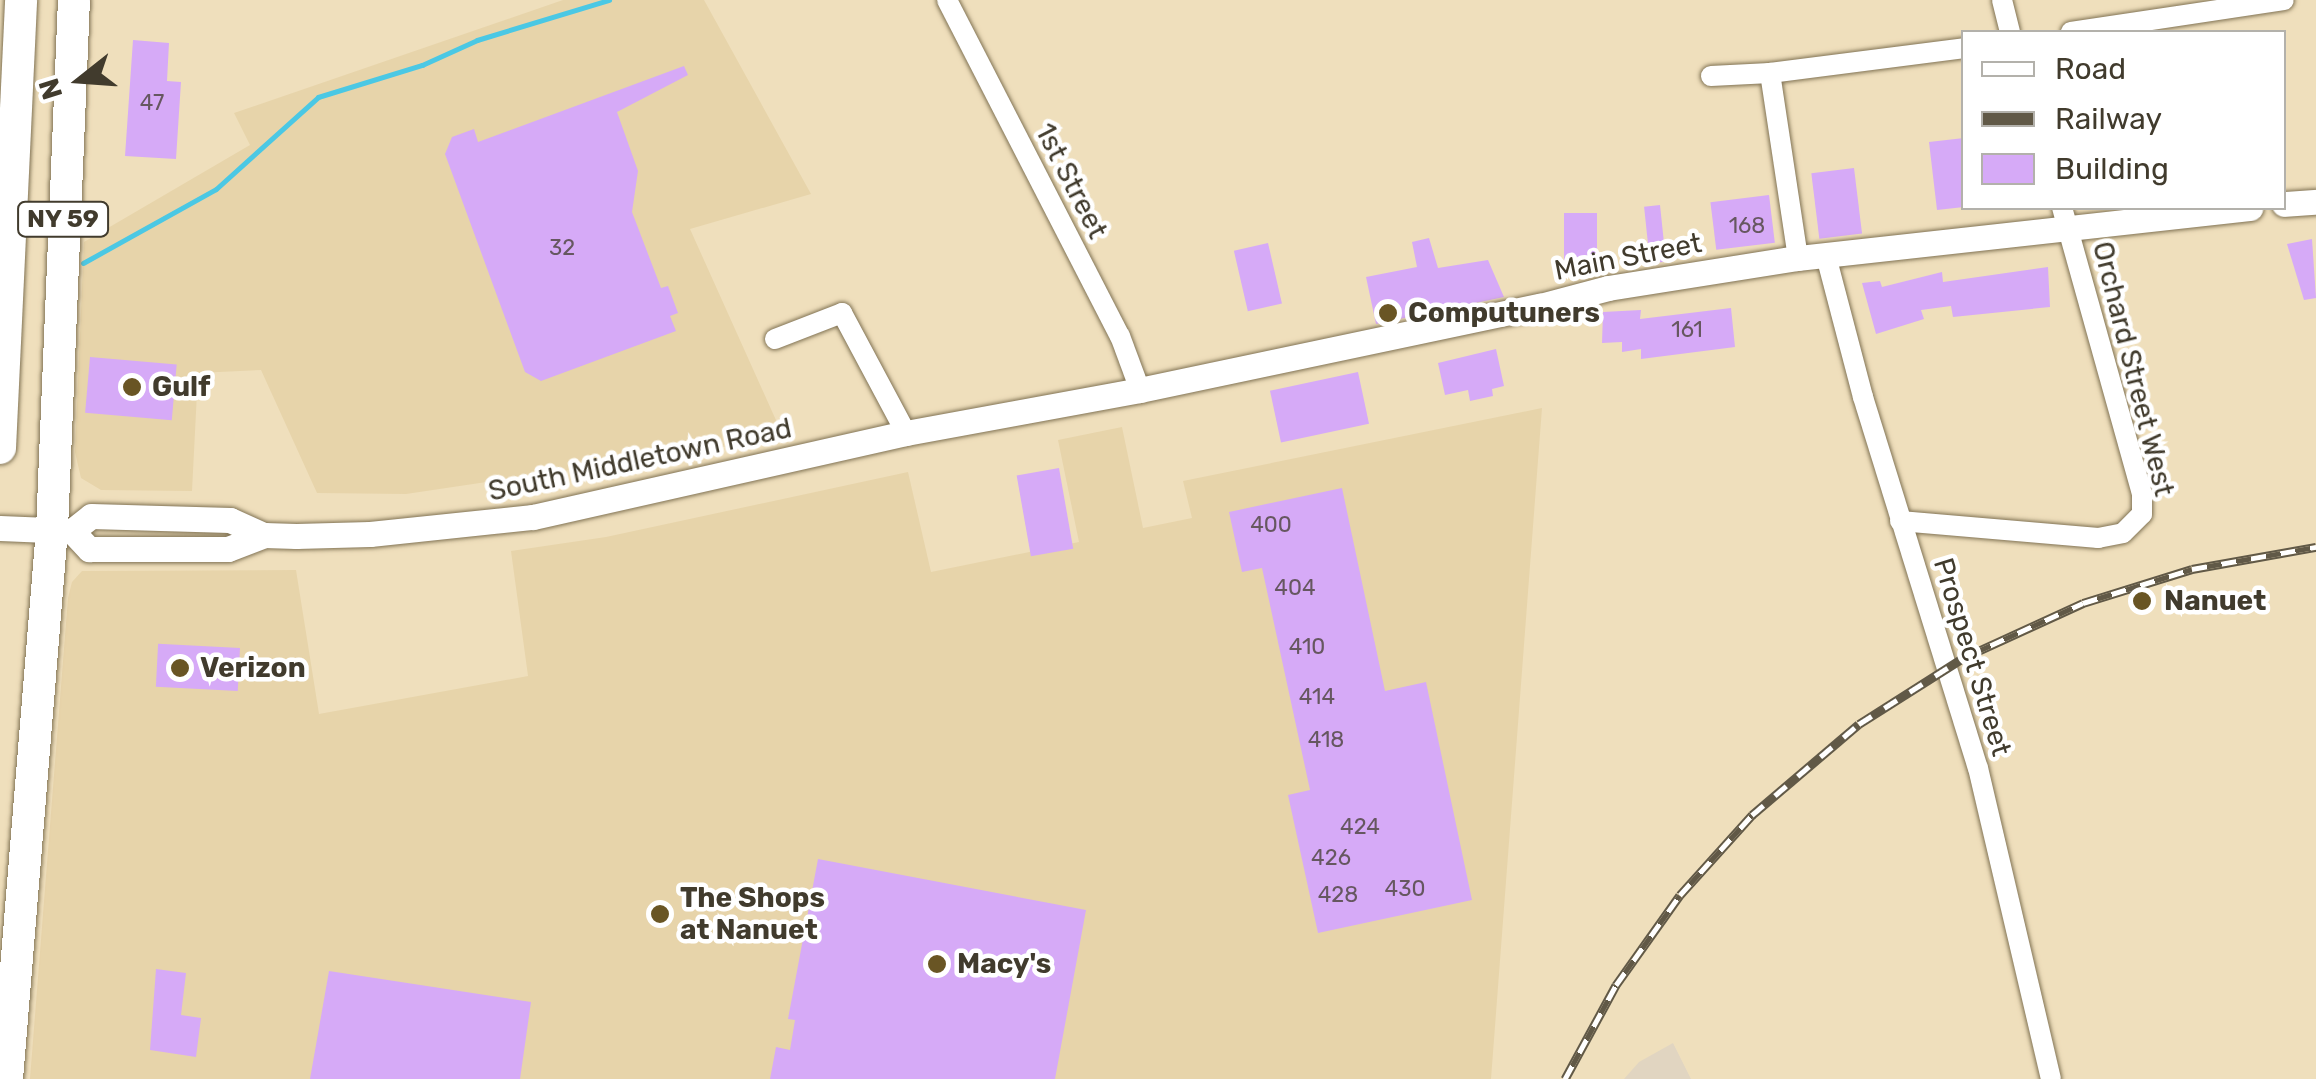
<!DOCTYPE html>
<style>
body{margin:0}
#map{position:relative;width:2316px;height:1079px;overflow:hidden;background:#efdfbc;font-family:Rubik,sans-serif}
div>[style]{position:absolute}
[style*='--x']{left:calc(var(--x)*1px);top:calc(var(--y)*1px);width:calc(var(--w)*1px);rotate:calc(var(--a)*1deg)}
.built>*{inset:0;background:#e7d4aa}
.industrial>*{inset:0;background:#e1d5c1}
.stream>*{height:5px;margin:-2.5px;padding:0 2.5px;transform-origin:2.5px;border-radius:2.5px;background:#4bc8e4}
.building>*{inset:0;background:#d6aaf7;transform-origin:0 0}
.roads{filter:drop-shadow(0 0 2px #817354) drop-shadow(0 0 2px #817354)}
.minor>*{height:20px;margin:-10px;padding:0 10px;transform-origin:10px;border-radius:10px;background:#fff}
.tertiary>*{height:25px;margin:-12.5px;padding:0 12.5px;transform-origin:12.5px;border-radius:12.5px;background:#fff}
.primary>*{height:32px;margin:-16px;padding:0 16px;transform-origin:16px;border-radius:16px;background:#fff}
.rail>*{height:9px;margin-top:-4.5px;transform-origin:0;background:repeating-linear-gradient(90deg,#fff 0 15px,#615947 0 30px);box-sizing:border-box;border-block:2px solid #615947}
.dots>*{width:28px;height:28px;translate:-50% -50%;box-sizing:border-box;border:5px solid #fff;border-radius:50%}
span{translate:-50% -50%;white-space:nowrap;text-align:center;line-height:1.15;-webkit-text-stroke:9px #fff;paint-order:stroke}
.number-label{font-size:22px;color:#665760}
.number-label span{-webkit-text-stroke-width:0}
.shield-label span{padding:2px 8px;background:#fff;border:2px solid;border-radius:8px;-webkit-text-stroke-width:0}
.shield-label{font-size:25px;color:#413b2d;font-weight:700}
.street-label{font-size:28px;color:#413b2d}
.poi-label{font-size:28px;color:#413b2d;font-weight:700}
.left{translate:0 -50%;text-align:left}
.legend{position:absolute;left:1961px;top:30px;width:325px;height:180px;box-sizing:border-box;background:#fff;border:2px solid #b3b1ab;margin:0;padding:12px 18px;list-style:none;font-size:30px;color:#413b2d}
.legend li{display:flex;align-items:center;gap:20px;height:50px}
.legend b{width:50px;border:2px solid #b3b1ab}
.north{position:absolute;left:30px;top:30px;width:100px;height:100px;-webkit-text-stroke:8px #fff;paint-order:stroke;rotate:253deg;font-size:28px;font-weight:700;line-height:40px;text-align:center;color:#413b2d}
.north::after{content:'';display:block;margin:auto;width:35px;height:45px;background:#413b2d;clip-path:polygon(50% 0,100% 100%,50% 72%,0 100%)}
</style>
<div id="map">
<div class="built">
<div style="clip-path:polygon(563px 0,704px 0,811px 194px,690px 229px,784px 438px,406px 494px,317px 493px,261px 370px,198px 373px,192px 491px,101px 490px,81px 478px,75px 452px,84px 242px,250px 145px,234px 113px)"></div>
<div style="clip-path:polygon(1542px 408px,1491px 1079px,30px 1079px,68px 598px,72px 582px,82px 571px,296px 570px,319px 714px,528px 676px,511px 551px,606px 537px,908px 472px,931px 572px,1079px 542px,1058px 440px,1122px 427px,1143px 528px,1192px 518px,1183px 481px)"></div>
</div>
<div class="industrial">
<div style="clip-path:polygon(1673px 1043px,1691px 1079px,1624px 1079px,1639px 1062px)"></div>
</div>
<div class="stream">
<div style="--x:83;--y:263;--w:152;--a:-29.1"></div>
<div style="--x:216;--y:189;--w:137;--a:-42"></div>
<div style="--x:318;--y:97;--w:109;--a:-17.1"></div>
<div style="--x:422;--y:65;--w:60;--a:-24.4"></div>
<div style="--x:477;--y:40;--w:138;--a:-16.9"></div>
</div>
<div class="building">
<div style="clip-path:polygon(133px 40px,169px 43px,167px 81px,181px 82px,176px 159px,125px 156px)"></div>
<div style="clip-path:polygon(684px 66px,688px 75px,617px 112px,638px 171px,632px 212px,661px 288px,668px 286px,678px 313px,670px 316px,676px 331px,541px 381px,525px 372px,445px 154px,452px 137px,474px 129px,478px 142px)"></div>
<div style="clip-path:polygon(1964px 138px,1964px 207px,1937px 210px,1929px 142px)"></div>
<div style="left:1854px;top:168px;width:66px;height:43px;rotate:83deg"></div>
<div style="left:1769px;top:195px;width:48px;height:59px;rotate:83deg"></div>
<div style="left:1660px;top:205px;width:57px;height:16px;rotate:84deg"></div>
<div style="left:1564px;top:213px;width:33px;height:51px"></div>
<div style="clip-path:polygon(1429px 238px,1438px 268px,1488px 260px,1504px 297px,1376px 324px,1366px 277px,1417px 267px,1412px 242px)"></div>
<div style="clip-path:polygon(2312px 239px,2316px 298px,2304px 300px,2287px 244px)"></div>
<div style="left:1268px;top:243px;width:62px;height:35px;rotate:77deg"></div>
<div style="clip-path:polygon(2048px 267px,2050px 307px,1953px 317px,1951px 306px,1921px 310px,1924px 319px,1876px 334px,1862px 283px,1880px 281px,1882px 287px,1942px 272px,1943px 282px)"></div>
<div style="clip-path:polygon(1731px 308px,1735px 347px,1641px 359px,1641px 349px,1622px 352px,1622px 342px,1602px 343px,1603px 312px,1641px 310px,1640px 319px)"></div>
<div style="clip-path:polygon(1496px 349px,1504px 386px,1492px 389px,1493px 396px,1470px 401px,1468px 390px,1445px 395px,1438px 363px)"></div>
<div style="left:90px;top:357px;width:87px;height:56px;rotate:5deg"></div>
<div style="left:1358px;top:372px;width:53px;height:90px;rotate:78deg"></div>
<div style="left:1059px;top:468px;width:82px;height:43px;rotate:80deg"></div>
<div style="clip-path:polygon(1342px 488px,1385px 691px,1426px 682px,1472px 900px,1318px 933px,1288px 795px,1310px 790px,1262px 568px,1242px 572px,1229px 512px)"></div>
<div style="left:240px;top:648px;width:43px;height:82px;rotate:93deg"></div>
<div style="clip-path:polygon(818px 859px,1086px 910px,1055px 1079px,770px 1079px,776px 1047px,790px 1050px,795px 1020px,788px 1019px)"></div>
<div style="clip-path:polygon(156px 969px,186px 973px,181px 1015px,201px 1018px,196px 1057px,150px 1050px)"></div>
<div style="clip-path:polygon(329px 971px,531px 1002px,520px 1079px,310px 1079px)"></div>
</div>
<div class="roads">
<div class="minor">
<div style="--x:947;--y:0;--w:378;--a:62.8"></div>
<div style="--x:1120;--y:336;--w:58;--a:69.7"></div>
<div style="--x:2002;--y:0;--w:33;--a:76"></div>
<div style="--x:2071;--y:32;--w:215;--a:-8.5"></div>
<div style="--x:1770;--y:73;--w:187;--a:81.4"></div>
<div style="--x:1711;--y:76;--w:59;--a:-2.9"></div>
<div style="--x:1770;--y:73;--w:196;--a:-7.3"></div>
<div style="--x:1826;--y:256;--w:146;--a:75.3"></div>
<div style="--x:1863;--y:397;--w:388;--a:72.8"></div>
<div style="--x:1978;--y:768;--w:319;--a:76.8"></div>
<div style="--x:775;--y:339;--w:72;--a:-21.2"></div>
<div style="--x:842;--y:313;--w:136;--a:61.9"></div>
<div style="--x:1900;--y:521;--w:199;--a:4.9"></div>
<div style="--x:2098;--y:538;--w:25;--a:-11"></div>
<div style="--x:2123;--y:533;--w:27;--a:-45"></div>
<div style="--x:2142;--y:514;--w:20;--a:-90"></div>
<div style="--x:2142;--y:494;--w:297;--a:-105.6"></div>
</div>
<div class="tertiary">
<div style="--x:2284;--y:204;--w:32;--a:-4"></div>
<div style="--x:0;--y:528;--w:72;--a:2.4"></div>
<div style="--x:72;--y:531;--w:25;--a:47"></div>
<div style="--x:89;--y:549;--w:139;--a:0"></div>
<div style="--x:228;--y:549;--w:39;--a:-21"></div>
<div style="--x:72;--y:531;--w:24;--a:-38"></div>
<div style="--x:91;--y:516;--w:139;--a:1.6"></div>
<div style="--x:230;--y:520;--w:37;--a:24"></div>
<div style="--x:264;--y:535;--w:32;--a:2"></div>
<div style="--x:296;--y:536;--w:74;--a:-1.5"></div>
<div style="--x:370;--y:534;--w:164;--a:-6"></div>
<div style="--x:533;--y:517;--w:382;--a:-12.7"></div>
<div style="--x:906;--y:433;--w:238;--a:-10.4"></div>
<div style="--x:1140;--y:390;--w:409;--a:-11.9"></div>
<div style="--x:1540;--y:306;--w:70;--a:-14.8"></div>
<div style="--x:1608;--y:288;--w:192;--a:-9"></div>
<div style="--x:1798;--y:258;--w:455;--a:-6.3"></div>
</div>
<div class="primary">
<div style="--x:0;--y:448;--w:448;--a:-87.3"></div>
<div style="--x:7;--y:1079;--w:552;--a:-85.32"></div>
<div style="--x:52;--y:529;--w:529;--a:-87.62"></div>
</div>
</div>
<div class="rail">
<div style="--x:1565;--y:1079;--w:107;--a:-61.5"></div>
<div style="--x:1616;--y:985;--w:110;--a:-54.6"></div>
<div style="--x:1680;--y:895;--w:108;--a:-48"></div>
<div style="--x:1752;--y:815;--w:140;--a:-40.4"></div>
<div style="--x:1859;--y:724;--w:123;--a:-32.4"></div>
<div style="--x:1963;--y:658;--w:132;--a:-24.6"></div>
<div style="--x:2083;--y:603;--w:114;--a:-17.3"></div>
<div style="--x:2192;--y:569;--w:126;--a:-10.1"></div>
</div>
<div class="dots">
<div style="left:1388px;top:313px;background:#695524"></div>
<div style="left:132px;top:387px;background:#695524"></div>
<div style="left:2142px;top:601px;background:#695524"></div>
<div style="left:180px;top:668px;background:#695524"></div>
<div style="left:660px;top:914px;background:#695524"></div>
<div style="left:937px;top:964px;background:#695524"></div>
</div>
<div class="number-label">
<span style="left:152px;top:103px">47</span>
<span style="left:1747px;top:226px">168</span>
<span style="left:562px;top:248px">32</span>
<span style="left:1687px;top:330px">161</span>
<span style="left:1271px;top:525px">400</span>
<span style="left:1295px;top:588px">404</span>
<span style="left:1307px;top:647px">410</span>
<span style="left:1317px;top:697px">414</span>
<span style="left:1326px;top:740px">418</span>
<span style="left:1360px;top:827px">424</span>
<span style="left:1331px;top:858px">426</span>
<span style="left:1405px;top:889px">430</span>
<span style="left:1338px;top:895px">428</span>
</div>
<div class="shield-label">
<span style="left:63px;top:219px">NY 59</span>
</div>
<div class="street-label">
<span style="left:1071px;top:181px;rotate:63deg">1st Street</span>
<span style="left:1628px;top:257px;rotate:-11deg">Main Street</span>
<span style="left:2133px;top:369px;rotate:76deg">Orchard Street West</span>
<span style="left:640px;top:460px;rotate:-12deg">South Middletown Road</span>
<span style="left:1972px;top:657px;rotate:73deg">Prospect Street</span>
</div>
<div class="poi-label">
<span class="left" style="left:1408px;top:313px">Computuners</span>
<span class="left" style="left:152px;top:387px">Gulf</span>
<span class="left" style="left:2164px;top:601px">Nanuet</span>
<span class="left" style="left:200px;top:668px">Verizon</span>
<span class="left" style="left:680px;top:914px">The Shops<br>at Nanuet</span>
<span class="left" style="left:957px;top:964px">Macy's</span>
</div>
<ul class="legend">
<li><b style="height:12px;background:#fff"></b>Road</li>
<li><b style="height:12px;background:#615947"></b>Railway</li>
<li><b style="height:28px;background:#d6aaf7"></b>Building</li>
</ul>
<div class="north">N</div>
</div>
